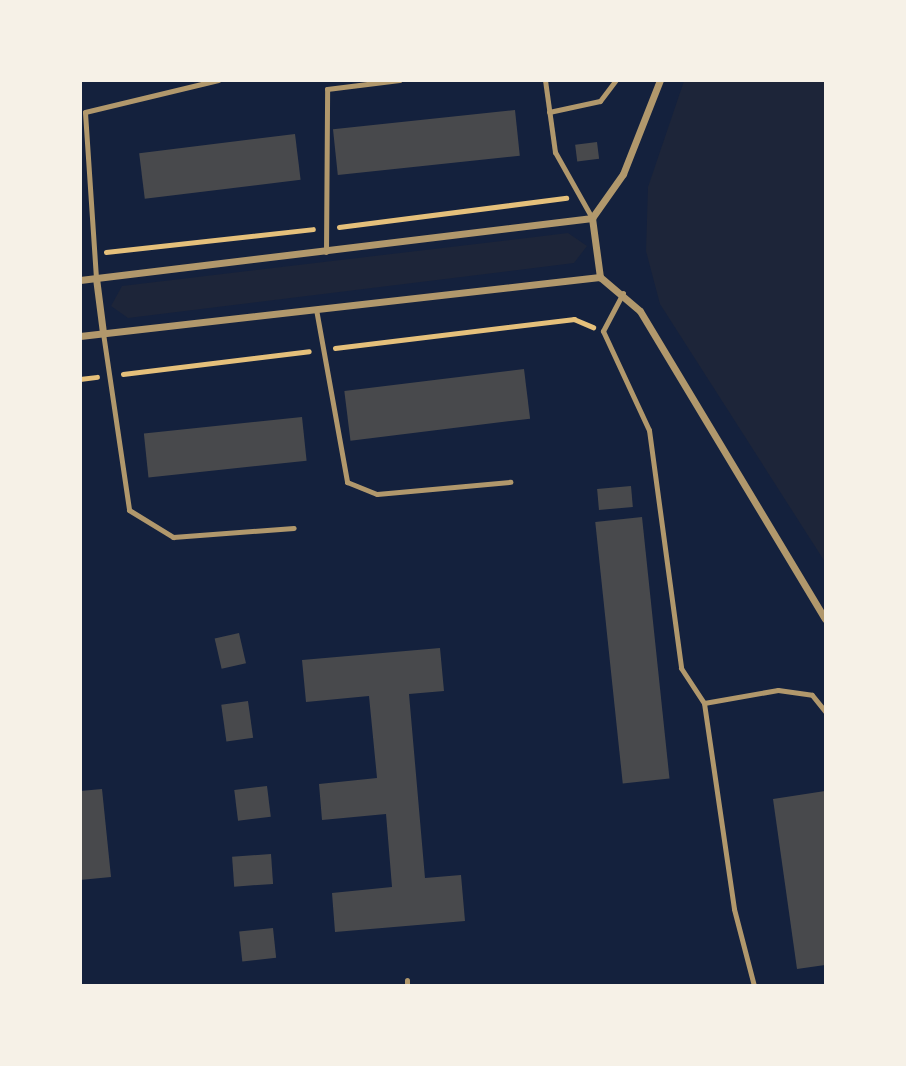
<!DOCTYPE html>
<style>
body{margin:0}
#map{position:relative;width:906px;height:1066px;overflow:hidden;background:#14213d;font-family:Arial,sans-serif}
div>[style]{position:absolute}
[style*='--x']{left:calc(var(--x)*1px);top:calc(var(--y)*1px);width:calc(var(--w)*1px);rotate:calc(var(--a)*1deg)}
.green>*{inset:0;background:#1d2539}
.building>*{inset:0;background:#48494c;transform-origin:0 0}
.path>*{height:4.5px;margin:-2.25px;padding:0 2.25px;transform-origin:2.25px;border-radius:2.25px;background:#e5c07b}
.service>*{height:5px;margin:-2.5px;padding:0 2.5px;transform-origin:2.5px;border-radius:2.5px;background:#b1986c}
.minor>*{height:7px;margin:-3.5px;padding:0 3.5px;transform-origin:3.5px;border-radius:3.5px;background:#b1986c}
span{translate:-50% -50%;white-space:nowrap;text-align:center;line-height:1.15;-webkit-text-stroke:5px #f6f1e7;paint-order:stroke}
.frame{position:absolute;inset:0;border:82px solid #f6f1e7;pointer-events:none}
</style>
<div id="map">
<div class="green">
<div style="clip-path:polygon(684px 81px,825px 81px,825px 562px,660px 304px,646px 251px,648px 187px)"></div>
<div style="clip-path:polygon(568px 233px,587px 246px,574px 263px,128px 318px,111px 306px,122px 286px)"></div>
</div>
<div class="building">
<div style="left:515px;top:110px;width:46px;height:183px;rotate:84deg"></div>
<div style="left:295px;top:134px;width:46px;height:157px;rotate:83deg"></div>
<div style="left:597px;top:142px;width:17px;height:22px;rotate:83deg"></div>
<div style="left:524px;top:369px;width:50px;height:181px;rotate:83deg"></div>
<div style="left:302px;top:417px;width:44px;height:159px;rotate:84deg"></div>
<div style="left:631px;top:486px;width:21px;height:34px;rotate:85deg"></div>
<div style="left:642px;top:517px;width:263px;height:47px;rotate:84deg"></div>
<div style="left:239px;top:633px;width:31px;height:25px;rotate:77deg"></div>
<div style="clip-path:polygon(440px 648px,444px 691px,409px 694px,425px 878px,461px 875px,465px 921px,335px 932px,332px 893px,392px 887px,386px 814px,322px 820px,319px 784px,377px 778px,369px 696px,306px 702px,302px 660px)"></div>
<div style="left:248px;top:701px;width:37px;height:27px;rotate:82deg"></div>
<div style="left:267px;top:786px;width:31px;height:33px;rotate:83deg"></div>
<div style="clip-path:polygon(102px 789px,111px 877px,80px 880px,80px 791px)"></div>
<div style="clip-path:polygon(825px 791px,825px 965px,797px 969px,773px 799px)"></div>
<div style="left:271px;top:854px;width:30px;height:39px;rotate:86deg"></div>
<div style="left:273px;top:928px;width:30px;height:34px;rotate:84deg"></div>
</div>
<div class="path">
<div style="--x:339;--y:227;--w:229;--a:-7.3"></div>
<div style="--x:106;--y:252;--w:208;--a:-6.3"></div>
<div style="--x:335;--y:348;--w:241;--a:-6.9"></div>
<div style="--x:574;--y:319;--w:21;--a:23"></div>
<div style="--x:123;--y:374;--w:187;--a:-7"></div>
<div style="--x:80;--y:379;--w:17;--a:-7"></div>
</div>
<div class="service">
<div style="--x:545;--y:80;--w:73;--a:82.1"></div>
<div style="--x:555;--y:152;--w:76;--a:60.7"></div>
<div style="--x:549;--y:112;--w:52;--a:-12.2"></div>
<div style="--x:600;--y:101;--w:26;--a:-53"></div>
<div style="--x:326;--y:252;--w:163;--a:-89.6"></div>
<div style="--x:327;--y:89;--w:73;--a:-7.1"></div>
<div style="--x:96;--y:278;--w:166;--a:-93.8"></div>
<div style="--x:85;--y:112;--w:137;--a:-13.5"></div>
<div style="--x:623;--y:293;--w:43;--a:117.8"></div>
<div style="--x:603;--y:331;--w:109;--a:65.1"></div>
<div style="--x:649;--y:430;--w:240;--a:82.3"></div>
<div style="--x:681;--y:668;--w:42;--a:56.7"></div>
<div style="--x:704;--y:703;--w:208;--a:81.7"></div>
<div style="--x:734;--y:909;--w:80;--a:75.4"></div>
<div style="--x:316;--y:309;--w:176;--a:79.8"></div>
<div style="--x:347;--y:482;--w:32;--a:22"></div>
<div style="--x:377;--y:494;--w:134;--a:-5.2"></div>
<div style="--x:103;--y:333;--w:179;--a:81.6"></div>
<div style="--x:129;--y:510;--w:52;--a:31.5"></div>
<div style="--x:173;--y:537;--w:121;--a:-4.3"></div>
<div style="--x:704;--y:703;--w:75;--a:-10"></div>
<div style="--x:778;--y:690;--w:34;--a:8"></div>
<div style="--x:812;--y:695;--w:21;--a:51"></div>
<div style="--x:407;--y:980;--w:6;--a:90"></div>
</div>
<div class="minor">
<div style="--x:660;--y:80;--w:101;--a:111.5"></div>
<div style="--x:623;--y:174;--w:54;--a:125.2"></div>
<div style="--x:592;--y:218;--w:60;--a:82.3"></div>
<div style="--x:600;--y:277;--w:52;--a:40.4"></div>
<div style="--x:640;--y:311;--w:359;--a:59"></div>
<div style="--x:96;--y:278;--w:55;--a:82.7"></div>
<div style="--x:80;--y:280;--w:516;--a:-6.9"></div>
<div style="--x:80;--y:336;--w:523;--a:-6.47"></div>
</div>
<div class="frame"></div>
</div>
